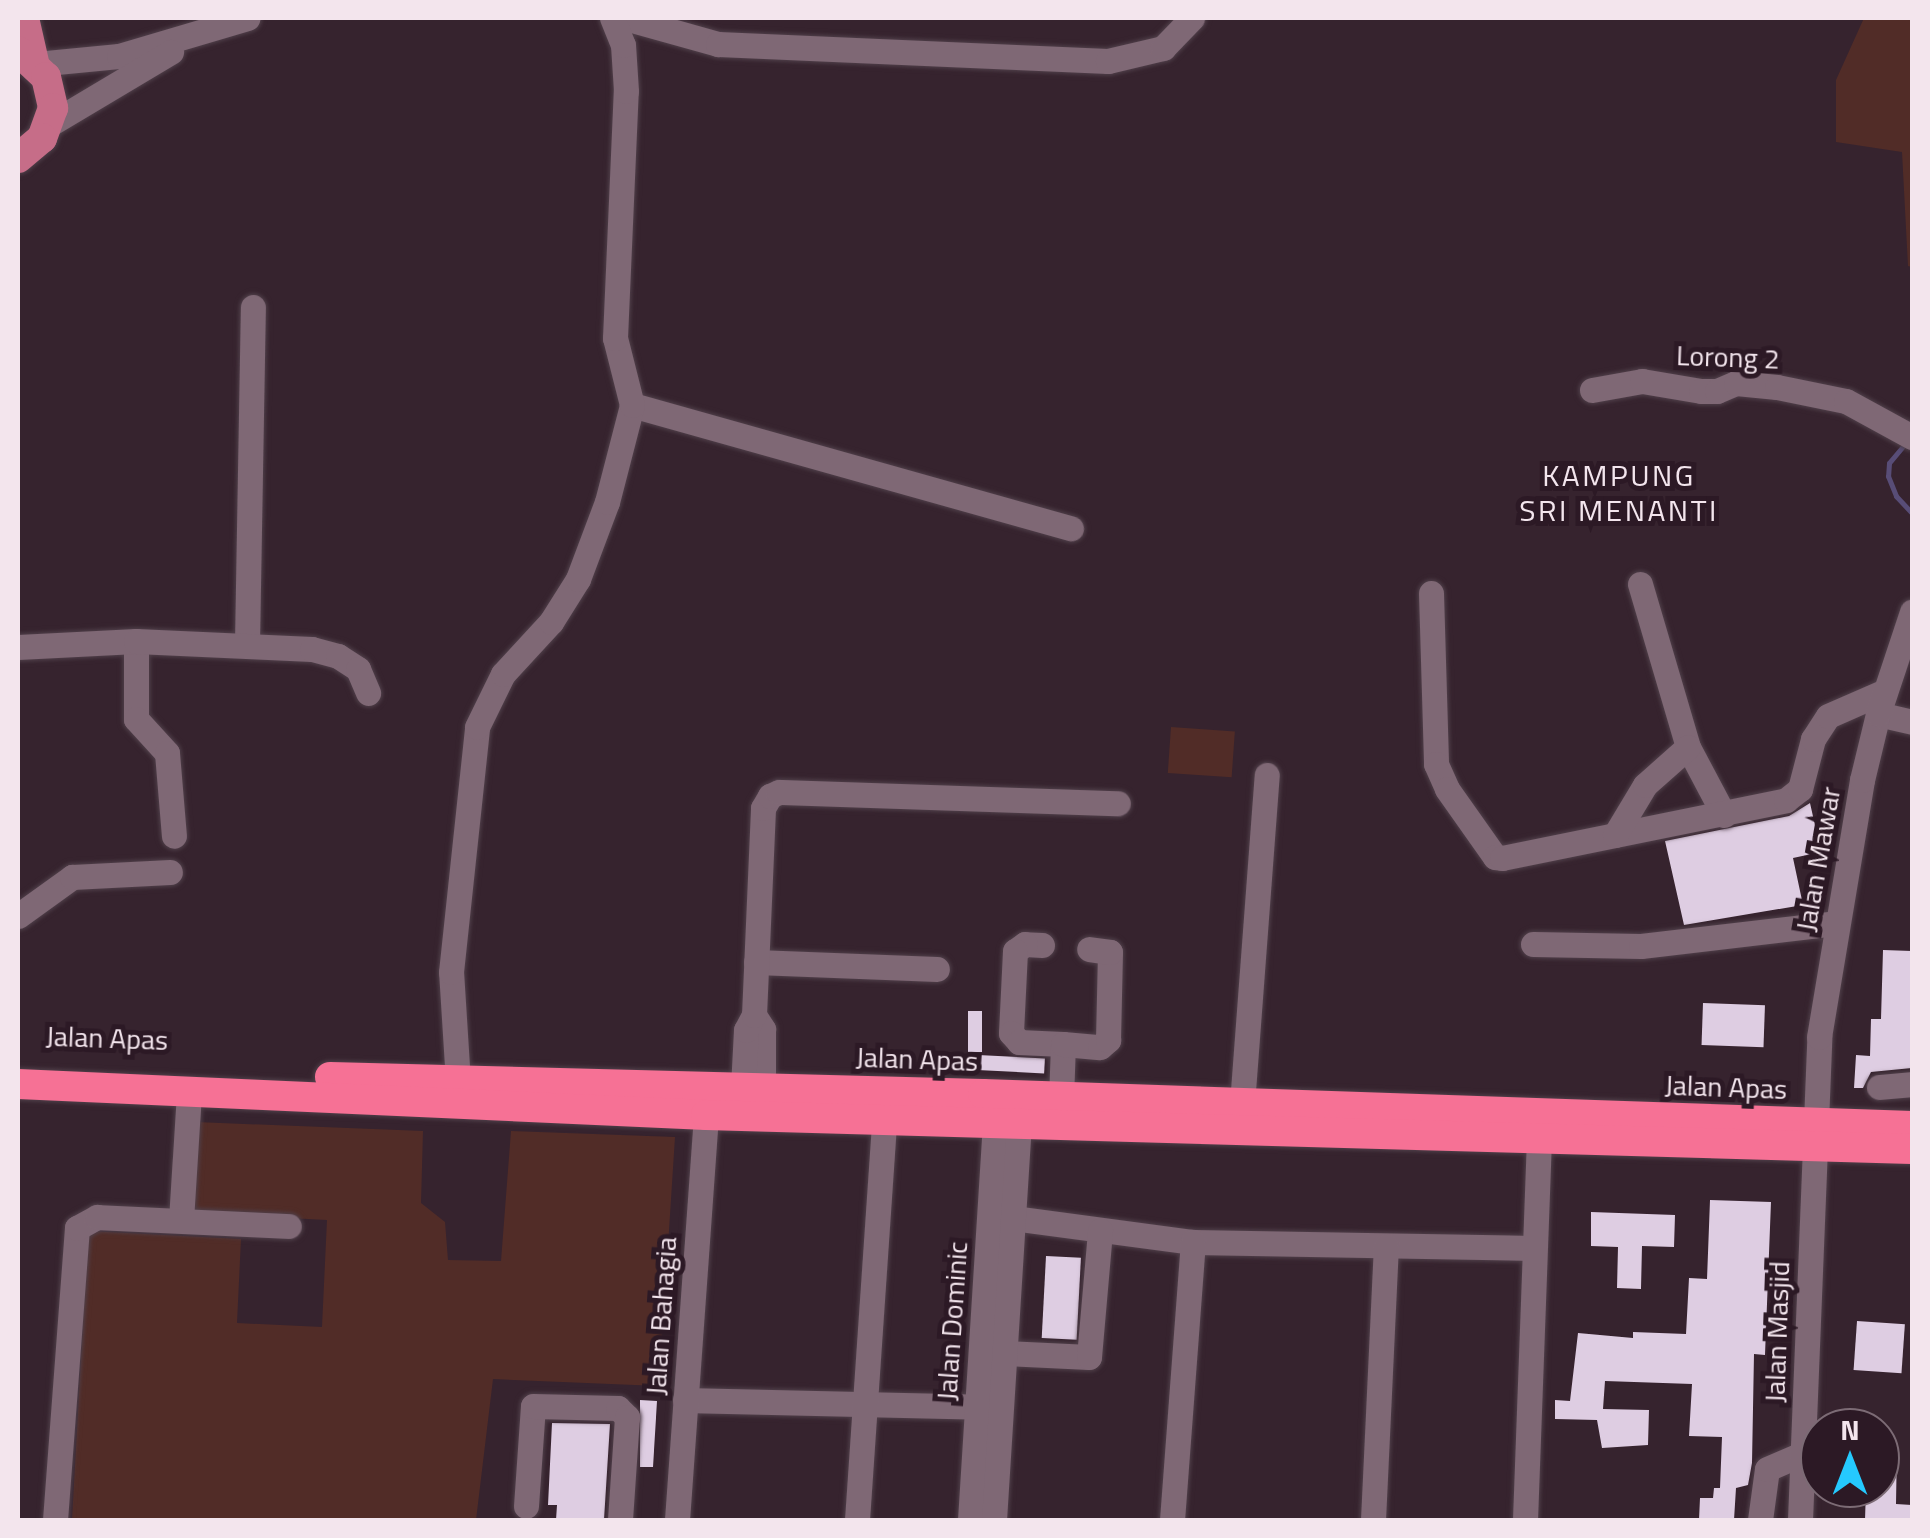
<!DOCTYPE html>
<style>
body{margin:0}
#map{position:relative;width:1930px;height:1538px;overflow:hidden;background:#36232e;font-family:"Titillium Web",sans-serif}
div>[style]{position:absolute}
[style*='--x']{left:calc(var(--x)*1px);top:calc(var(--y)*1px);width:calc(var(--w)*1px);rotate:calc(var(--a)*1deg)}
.green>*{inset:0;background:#512c27;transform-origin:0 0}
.stream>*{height:5px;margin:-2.5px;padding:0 2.5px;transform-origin:2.5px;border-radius:2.5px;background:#584d77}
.building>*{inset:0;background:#decde2;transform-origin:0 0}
.roads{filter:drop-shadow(0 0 2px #50404a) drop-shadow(0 0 2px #50404a)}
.minor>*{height:25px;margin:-12.5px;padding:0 12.5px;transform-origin:12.5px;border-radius:12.5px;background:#7f6875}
.major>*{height:30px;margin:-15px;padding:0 15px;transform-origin:15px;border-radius:15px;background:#c66d88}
.highway>*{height:30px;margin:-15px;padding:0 15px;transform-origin:15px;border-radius:15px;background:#f67195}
span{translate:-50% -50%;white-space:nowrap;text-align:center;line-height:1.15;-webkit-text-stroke:10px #2c1925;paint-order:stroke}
.street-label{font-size:28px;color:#f3e5ed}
.neighbourhood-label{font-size:30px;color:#f3e5ed;letter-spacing:2.5px}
.frame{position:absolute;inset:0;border:20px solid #f3e5ed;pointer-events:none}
.north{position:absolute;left:1800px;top:1408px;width:100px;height:100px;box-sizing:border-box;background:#2c1925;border:2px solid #7c6b75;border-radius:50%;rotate:0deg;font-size:28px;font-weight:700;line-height:40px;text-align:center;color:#f3e5ed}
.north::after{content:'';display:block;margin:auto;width:35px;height:45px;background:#25c9fe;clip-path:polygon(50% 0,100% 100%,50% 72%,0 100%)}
</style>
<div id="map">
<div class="green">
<div style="clip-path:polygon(1864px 18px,1912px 18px,1912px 267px,1908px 266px,1902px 152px,1836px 142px,1836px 80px)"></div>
<div style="left:1171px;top:727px;width:64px;height:46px;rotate:4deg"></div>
<div style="clip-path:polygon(196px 1122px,423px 1131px,421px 1203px,445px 1222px,448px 1260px,501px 1261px,511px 1131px,675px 1137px,659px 1386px,493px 1379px,476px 1520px,72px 1520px,88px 1231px,241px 1239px,237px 1323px,322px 1327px,327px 1220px,191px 1213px)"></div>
</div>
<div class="stream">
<div style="--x:1904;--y:445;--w:23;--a:130"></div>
<div style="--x:1889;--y:463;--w:13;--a:94"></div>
<div style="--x:1888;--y:476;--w:22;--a:68"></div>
<div style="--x:1896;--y:496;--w:23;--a:47"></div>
</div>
<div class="building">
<div style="clip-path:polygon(1810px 803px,1821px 852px,1793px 858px,1803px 905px,1684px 925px,1665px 841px,1789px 816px)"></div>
<div style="clip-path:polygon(1883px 950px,1912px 951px,1912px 1068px,1871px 1072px,1863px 1088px,1854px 1088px,1856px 1055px,1870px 1056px,1871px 1019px,1881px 1019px)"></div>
<div style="left:1703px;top:1003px;width:62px;height:42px;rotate:2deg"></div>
<div style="left:968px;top:1011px;width:14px;height:41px"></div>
<div style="left:978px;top:1055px;width:67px;height:15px;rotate:3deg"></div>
<div style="clip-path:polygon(1710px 1200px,1771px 1202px,1765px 1355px,1754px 1354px,1752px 1463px,1748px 1485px,1736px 1488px,1734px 1520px,1699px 1520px,1700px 1498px,1713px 1498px,1714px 1488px,1720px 1488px,1722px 1437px,1689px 1436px,1692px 1384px,1605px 1381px,1603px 1409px,1649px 1410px,1648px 1445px,1602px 1448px,1597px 1420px,1555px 1419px,1555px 1400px,1570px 1401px,1578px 1333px,1633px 1338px,1633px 1332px,1686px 1334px,1689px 1278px,1707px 1279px)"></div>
<div style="clip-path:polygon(1591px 1212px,1675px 1215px,1674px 1247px,1642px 1246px,1641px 1289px,1617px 1288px,1618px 1247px,1591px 1246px)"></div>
<div style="left:1046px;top:1256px;width:35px;height:82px;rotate:3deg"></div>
<div style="left:1857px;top:1321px;width:48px;height:49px;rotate:4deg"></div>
<div style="clip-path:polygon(640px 1400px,657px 1401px,653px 1467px,640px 1467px)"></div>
<div style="clip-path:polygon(552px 1423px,610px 1424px,604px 1520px,556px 1520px,557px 1505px,548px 1505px)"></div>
<div style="clip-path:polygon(1880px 1444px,1897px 1445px,1896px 1504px,1912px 1505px,1912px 1520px,1865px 1520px,1866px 1488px,1880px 1488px)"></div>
</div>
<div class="roads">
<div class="minor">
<div style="--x:625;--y:18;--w:97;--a:15.6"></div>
<div style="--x:718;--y:44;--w:390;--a:2.5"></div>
<div style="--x:1108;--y:61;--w:57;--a:-13.3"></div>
<div style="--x:1163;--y:48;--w:42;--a:-46"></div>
<div style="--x:36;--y:64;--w:83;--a:-5.5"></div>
<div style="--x:119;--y:56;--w:134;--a:-16.5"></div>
<div style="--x:50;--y:124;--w:141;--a:-30.8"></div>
<div style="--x:1592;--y:390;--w:51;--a:-10.2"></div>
<div style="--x:1642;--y:381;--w:60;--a:9.6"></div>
<div style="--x:1701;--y:391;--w:16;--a:0"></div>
<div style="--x:1717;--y:391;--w:21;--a:-23"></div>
<div style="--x:1736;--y:383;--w:41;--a:5.6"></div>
<div style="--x:1777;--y:387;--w:70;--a:11.5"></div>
<div style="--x:1846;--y:401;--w:75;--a:28.6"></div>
<div style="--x:632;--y:405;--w:456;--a:15.7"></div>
<div style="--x:1640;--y:584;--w:170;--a:73.6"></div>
<div style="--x:1688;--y:747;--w:77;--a:62.1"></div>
<div style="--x:1431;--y:593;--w:171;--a:88.3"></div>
<div style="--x:1436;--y:764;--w:27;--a:66"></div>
<div style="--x:1447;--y:789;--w:83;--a:54.8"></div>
<div style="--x:1495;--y:857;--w:7;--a:8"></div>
<div style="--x:1502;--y:858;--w:290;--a:-11.5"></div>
<div style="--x:1786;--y:800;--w:18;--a:-38"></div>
<div style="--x:1800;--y:789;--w:52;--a:-75.4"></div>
<div style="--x:1813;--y:739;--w:27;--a:-57"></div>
<div style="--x:1828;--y:716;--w:62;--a:-23.7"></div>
<div style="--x:136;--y:641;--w:78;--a:90"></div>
<div style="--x:136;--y:719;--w:46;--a:47.6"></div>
<div style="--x:167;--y:753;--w:83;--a:85.2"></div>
<div style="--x:247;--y:644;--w:337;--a:-89"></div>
<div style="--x:18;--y:647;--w:118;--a:-2.9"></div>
<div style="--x:136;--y:641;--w:176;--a:2.6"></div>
<div style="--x:312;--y:649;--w:27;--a:15"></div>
<div style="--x:338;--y:656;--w:24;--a:33"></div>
<div style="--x:358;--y:669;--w:26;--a:67"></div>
<div style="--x:1878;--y:714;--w:35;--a:13"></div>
<div style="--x:1615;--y:835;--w:58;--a:-59"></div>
<div style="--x:1645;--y:785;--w:57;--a:-41.5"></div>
<div style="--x:18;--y:916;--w:67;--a:-35.8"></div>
<div style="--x:72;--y:877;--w:98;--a:-2.9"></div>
<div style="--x:1533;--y:944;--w:108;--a:1.1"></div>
<div style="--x:1641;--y:946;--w:196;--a:-6.7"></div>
<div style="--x:1042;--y:945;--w:17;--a:-177"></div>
<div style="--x:1025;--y:944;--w:12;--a:145"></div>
<div style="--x:1015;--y:951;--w:82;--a:92.8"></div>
<div style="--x:1011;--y:1033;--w:12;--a:48"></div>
<div style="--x:1019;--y:1042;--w:44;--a:2.6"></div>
<div style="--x:1063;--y:1044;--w:55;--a:92.1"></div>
<div style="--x:756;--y:962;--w:181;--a:2.2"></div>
<div style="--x:754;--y:1015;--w:17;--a:57"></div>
<div style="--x:763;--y:1029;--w:58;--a:90"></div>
<div style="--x:1063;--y:1044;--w:37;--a:5"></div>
<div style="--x:1100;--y:1047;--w:11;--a:-41"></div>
<div style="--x:1108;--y:1040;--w:88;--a:-88.7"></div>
<div style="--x:1110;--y:952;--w:21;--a:-172"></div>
<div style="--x:458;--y:1082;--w:110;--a:-93.6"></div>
<div style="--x:451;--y:972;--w:246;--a:-83.9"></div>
<div style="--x:477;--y:727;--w:59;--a:-63.9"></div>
<div style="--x:503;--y:674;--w:71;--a:-47.3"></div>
<div style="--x:551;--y:622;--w:51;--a:-57.9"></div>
<div style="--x:578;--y:579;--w:82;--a:-69.4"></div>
<div style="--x:607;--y:502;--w:100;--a:-75.5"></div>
<div style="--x:632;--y:405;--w:69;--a:-104.2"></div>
<div style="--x:615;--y:338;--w:247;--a:-87.5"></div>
<div style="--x:626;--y:91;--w:46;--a:-93.7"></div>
<div style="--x:623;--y:45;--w:29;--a:-112"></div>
<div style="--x:743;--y:1087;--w:57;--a:-87"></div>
<div style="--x:746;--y:1030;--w:17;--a:-62"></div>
<div style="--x:754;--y:1015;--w:207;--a:-87.5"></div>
<div style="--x:763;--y:808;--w:14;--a:-60"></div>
<div style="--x:770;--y:796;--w:10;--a:-24"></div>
<div style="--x:779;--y:792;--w:339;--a:1.9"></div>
<div style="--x:1879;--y:1087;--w:33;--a:-5"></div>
<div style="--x:1242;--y:1104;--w:330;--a:-85.7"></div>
<div style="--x:1013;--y:1218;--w:182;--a:7.6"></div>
<div style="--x:1193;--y:1242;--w:341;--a:1"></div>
<div style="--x:181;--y:1220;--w:128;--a:-86.4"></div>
<div style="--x:1005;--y:1353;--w:84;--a:2.7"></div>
<div style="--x:1089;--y:1357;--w:127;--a:-85"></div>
<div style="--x:685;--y:1400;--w:305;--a:1.3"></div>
<div style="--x:526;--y:1506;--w:100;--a:-86"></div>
<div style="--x:533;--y:1406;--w:85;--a:1.3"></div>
<div style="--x:618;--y:1408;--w:13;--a:45"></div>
<div style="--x:627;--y:1417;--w:103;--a:93.9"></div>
<div style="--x:55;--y:1520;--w:293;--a:-85.7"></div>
<div style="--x:77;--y:1228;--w:23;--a:-29"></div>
<div style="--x:97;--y:1217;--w:192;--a:2.7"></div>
<div style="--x:677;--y:1520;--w:406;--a:-85.9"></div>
<div style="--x:857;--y:1520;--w:400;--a:-86.1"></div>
<div style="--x:970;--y:1520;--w:397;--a:-86.4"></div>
<div style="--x:994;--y:1520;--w:396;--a:-86.4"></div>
<div style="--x:1172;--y:1520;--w:279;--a:-85.7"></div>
<div style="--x:1373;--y:1520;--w:274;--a:-87.3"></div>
<div style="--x:1525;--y:1520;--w:382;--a:-87.9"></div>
<div style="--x:1760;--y:1520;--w:51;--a:-82.2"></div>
<div style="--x:1767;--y:1469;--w:40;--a:-23.4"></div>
<div style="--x:1800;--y:1520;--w:483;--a:-87.7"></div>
<div style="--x:1819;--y:1037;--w:261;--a:-80.5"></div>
<div style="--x:1862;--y:780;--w:68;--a:-76.4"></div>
<div style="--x:1878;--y:714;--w:108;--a:-71.6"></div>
</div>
<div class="major">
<div style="--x:24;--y:18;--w:45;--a:77.2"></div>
<div style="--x:18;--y:51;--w:38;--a:43"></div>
<div style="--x:46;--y:77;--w:32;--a:77"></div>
<div style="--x:53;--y:108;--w:32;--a:110"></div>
<div style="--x:42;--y:138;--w:31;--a:140"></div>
</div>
<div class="highway">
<div style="--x:330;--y:1077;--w:653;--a:1.49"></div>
<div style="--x:983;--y:1094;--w:930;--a:1.97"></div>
<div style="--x:18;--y:1084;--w:689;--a:2.58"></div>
<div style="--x:706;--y:1115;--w:1206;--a:1.61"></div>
</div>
</div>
<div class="street-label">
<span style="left:1728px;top:357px;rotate:2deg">Lorong 2</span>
<span style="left:1818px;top:859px;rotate:-80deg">Jalan Mawar</span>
<span style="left:107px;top:1038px;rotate:2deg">Jalan Apas</span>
<span style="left:917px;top:1059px;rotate:2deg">Jalan Apas</span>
<span style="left:1726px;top:1087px;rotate:2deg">Jalan Apas</span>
<span style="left:661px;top:1316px;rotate:-86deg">Jalan Bahagia</span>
<span style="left:952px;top:1321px;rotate:-86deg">Jalan Dominic</span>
<span style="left:1777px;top:1332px;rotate:-88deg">Jalan Masjid</span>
</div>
<div class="neighbourhood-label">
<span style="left:1619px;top:492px">KAMPUNG<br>SRI MENANTI</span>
</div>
<div class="frame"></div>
<div class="north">N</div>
</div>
